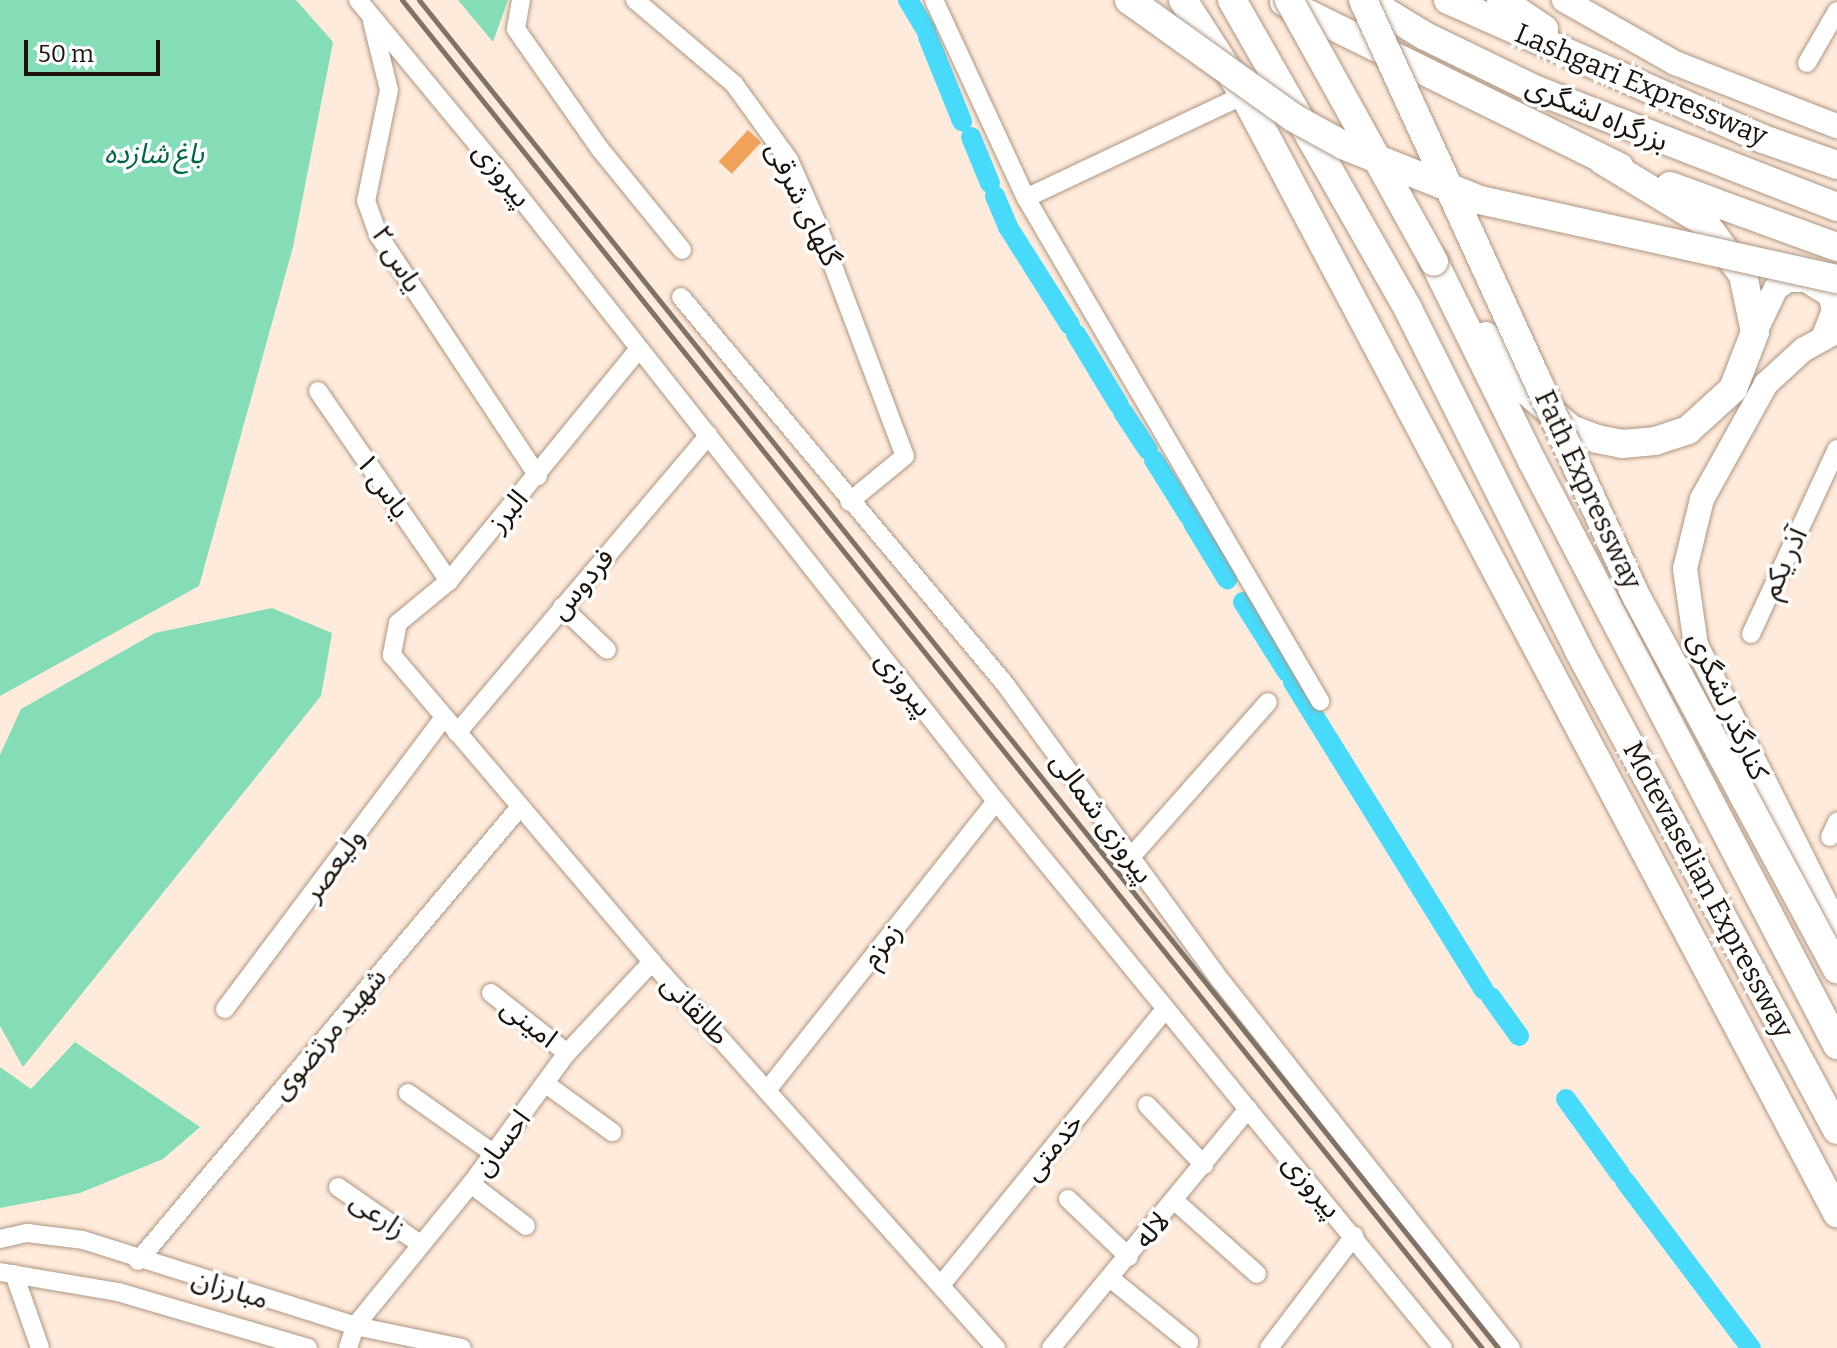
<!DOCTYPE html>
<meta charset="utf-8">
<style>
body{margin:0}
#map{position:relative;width:1837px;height:1348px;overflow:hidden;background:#ffebdb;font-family:Bitter,"Noto Sans Arabic",serif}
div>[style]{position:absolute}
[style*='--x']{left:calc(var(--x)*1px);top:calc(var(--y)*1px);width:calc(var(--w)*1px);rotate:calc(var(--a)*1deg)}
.green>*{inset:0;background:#85ddb7}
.canal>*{height:20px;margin:-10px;padding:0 10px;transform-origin:10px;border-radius:10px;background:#48dafb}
.building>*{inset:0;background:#f0a25a;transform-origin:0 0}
.roads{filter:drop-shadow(0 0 2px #ad9683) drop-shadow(0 0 2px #ad9683)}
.minor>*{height:18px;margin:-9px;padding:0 9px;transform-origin:9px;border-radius:9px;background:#fff}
.major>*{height:24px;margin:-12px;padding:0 12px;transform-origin:12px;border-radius:12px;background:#fff}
.highway>*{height:28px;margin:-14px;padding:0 14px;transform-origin:14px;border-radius:14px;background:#fff}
.rail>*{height:5px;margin:-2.5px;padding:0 2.5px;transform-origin:2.5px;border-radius:2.5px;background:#7f7267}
.bridges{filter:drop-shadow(0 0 2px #ad9683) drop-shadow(0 0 2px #ad9683)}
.highway-bridge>*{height:28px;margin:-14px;padding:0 14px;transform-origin:14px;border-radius:14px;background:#fff}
span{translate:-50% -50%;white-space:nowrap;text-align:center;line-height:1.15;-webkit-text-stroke:7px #fff;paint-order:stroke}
.street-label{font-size:28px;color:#1b130c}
.park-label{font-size:28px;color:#006446;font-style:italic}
.scale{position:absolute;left:24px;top:40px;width:136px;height:36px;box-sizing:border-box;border:4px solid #1b130c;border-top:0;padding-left:10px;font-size:24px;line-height:28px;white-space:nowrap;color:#1b130c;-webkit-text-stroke:6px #fff;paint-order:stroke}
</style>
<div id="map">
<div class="green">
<div style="clip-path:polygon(0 0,296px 0,333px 42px,293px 247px,199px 586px,0 696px)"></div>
<div style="clip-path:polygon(458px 0,508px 0,493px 42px)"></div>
<div style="clip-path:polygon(272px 608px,332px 633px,321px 696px,23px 1067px,0 1026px,0 755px,21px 709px,155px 633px)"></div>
<div style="clip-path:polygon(75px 1042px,200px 1127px,163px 1159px,80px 1193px,0 1208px,0 1067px,31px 1089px)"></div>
</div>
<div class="canal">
<div style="--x:908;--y:0;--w:35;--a:59"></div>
<div style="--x:928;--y:37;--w:91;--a:68"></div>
<div style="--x:971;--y:137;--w:50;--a:67.6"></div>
<div style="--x:995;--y:196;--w:34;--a:67"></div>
<div style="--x:1008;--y:227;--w:116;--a:57.7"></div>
<div style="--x:1076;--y:334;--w:83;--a:58.8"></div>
<div style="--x:1123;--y:412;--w:45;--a:56.7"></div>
<div style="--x:1154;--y:460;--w:66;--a:58"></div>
<div style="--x:1193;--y:523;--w:66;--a:58.7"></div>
<div style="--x:1243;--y:602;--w:83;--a:57.8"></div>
<div style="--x:1293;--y:682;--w:362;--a:58.2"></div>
<div style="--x:1491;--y:997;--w:48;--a:54.3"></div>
<div style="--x:1566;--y:1099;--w:92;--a:54.2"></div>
<div style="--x:1625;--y:1181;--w:209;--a:53"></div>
</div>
<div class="building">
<div style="left:748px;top:130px;width:18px;height:43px;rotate:43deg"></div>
</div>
<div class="roads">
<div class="minor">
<div style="--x:358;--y:0;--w:231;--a:50.4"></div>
<div style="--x:505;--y:178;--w:793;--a:51.76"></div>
<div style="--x:996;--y:801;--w:706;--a:50.74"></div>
<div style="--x:521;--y:0;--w:29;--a:100"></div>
<div style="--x:516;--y:29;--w:146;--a:55"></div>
<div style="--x:600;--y:149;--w:130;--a:50.9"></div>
<div style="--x:635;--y:0;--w:130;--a:40.3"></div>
<div style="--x:734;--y:84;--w:94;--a:54.1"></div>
<div style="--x:789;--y:160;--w:67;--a:66.1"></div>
<div style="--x:816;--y:221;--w:251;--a:69.3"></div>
<div style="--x:905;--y:456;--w:72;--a:140.6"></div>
<div style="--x:934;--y:0;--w:218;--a:65.1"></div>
<div style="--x:1026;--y:198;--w:583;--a:59.69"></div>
<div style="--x:372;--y:21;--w:71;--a:76.2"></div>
<div style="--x:389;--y:90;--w:113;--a:101.7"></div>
<div style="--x:366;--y:201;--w:37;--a:70"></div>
<div style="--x:379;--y:236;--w:288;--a:56.5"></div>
<div style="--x:1807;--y:63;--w:60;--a:-60"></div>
<div style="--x:1026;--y:198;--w:241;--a:-25.3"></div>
<div style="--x:681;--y:297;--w:505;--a:50.06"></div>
<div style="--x:1005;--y:684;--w:367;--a:54"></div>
<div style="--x:1221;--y:981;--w:468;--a:51.7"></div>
<div style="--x:638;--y:350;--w:298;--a:129.3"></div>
<div style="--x:449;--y:581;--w:66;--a:140.5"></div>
<div style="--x:398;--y:623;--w:33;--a:101"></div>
<div style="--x:392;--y:655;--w:402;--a:49.7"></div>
<div style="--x:652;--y:962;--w:517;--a:48.29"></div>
<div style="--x:318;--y:391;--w:231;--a:55.4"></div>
<div style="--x:562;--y:607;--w:62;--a:43.7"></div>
<div style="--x:1751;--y:634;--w:204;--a:-65.1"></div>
<div style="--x:457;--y:733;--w:390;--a:-49.8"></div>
<div style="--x:1830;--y:837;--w:17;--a:-65"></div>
<div style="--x:1130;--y:858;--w:208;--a:-48.5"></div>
<div style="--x:491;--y:993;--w:97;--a:38.3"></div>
<div style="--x:225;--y:1009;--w:361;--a:-53.1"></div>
<div style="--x:546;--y:1084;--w:82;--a:36"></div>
<div style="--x:768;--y:1089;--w:367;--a:-51.6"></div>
<div style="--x:408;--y:1093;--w:105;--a:35.3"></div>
<div style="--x:1147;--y:1105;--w:83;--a:46.5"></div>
<div style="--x:471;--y:1184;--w:69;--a:37.4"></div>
<div style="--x:338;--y:1187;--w:98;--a:34.7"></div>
<div style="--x:1068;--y:1199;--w:84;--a:43.6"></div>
<div style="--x:1176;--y:1202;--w:108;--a:41.6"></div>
<div style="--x:0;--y:1239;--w:28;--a:-13"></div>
<div style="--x:27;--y:1233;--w:56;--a:7.1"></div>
<div style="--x:83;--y:1240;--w:285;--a:17.5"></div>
<div style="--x:355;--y:1326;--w:109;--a:11.6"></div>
<div style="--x:138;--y:1261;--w:593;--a:-49.92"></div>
<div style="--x:0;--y:1272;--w:120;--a:9.6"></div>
<div style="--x:118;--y:1292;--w:198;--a:16.4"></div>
<div style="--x:14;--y:1274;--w:78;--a:70.6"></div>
<div style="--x:1110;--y:1278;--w:102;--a:39"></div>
<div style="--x:941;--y:1285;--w:355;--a:-50.9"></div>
<div style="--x:348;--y:1348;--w:23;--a:-72"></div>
<div style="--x:355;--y:1326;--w:183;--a:-50.8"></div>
<div style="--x:471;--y:1184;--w:162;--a:-53.8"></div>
<div style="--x:567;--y:1053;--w:125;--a:-47"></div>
<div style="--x:1051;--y:1348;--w:310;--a:-50.5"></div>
<div style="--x:1269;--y:1348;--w:141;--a:-52.8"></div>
</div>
<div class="major">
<div style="--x:1564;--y:0;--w:128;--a:29.6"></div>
<div style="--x:1675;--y:63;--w:174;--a:21.3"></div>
<div style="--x:1837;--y:331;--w:38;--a:151"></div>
<div style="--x:1804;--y:349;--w:52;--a:137.4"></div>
<div style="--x:1766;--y:384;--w:132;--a:119.1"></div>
<div style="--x:1702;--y:499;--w:72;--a:103.7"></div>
<div style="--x:1685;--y:569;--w:77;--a:81.8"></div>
<div style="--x:1696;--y:645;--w:315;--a:63.4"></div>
<div style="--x:1755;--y:332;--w:49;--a:-64.5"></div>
<div style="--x:1776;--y:288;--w:14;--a:-34"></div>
<div style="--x:1788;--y:280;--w:18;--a:0"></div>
<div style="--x:1806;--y:280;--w:28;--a:32"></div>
<div style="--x:1830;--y:295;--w:16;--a:75"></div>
<div style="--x:1834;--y:310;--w:28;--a:111"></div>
</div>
<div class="highway">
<div style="--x:1183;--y:0;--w:113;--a:57.3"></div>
<div style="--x:1244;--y:95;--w:1266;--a:62.06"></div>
<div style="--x:1232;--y:0;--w:356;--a:60.3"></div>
<div style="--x:1408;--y:309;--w:380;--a:63.4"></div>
<div style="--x:1578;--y:649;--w:546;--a:61.7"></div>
<div style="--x:1366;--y:0;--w:69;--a:31.4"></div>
<div style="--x:1425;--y:36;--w:121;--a:25.9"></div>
<div style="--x:1534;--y:89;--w:325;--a:21.3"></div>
<div style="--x:1448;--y:0;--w:344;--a:23.8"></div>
<div style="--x:1763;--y:139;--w:78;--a:19.4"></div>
<div style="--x:1501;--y:0;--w:52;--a:34"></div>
<div style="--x:1284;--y:2;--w:374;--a:26.2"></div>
<div style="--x:1670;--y:186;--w:178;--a:20.1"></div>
<div style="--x:1434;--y:262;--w:222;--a:63.8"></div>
<div style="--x:1532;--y:461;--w:659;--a:62.42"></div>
<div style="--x:1486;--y:336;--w:62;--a:54.8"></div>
<div style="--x:1522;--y:387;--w:65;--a:40.6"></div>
<div style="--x:1571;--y:429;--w:28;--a:21"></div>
<div style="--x:1597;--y:439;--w:25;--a:11"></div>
<div style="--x:1622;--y:444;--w:33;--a:-5"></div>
<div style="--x:1655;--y:441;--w:35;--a:-18"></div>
<div style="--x:1688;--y:430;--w:61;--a:-42.3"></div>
<div style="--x:1733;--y:389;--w:61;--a:-68.9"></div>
<div style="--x:1755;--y:332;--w:58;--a:-101.9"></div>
<div style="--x:1743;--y:275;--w:66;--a:-126.3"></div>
<div style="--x:1704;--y:222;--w:119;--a:-148.7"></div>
</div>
</div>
<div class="rail">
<div style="--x:402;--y:0;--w:1727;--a:51.3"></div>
<div style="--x:419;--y:0;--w:1727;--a:51.32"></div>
</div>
<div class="bridges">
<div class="highway-bridge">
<div style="--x:1129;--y:0;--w:203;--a:35.6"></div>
<div style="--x:1294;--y:118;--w:58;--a:28.8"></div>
<div style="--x:1345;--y:146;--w:145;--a:21.8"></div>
<div style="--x:1480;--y:200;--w:366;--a:12.5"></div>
<div style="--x:1289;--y:0;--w:299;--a:61"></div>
<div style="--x:1363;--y:0;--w:656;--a:65.39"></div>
<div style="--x:1636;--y:596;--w:424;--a:61.7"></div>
</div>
</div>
<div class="street-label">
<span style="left:1641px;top:85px;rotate:23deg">Lashgari Expressway</span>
<span style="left:1597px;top:114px;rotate:23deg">بزرگراه لشگری</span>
<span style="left:502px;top:175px;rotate:51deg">پیروزی</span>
<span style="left:803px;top:204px;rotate:64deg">گلهای شرقی</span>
<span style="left:397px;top:259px;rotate:59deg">یاس ۲</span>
<span style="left:383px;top:486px;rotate:55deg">یاس ۱</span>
<span style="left:1588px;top:490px;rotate:65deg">Fath Expressway</span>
<span style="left:508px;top:511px;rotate:-50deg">البرز</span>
<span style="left:1784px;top:563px;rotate:-65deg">آذر یکم</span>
<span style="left:582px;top:584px;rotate:-50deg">فردوس</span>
<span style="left:904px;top:684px;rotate:52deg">پیروزی</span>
<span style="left:1728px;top:706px;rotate:66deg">کنارگذر لشگری</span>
<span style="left:1102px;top:818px;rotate:54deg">پیروزی شمالی</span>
<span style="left:334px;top:865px;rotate:-53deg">ولیعصر</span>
<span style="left:1708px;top:890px;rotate:62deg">Motevaselian Expressway</span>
<span style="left:882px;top:945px;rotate:-52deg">زمزم</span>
<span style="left:695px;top:1010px;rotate:47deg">طالقانی</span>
<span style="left:529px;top:1023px;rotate:38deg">امینی</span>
<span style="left:329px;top:1034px;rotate:-50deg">شهید مرتضوی</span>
<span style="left:502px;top:1143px;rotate:-53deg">احسان</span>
<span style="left:1053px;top:1147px;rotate:-51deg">خدمتی</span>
<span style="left:1312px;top:1186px;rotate:50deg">پیروزی</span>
<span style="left:378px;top:1215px;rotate:35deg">زارعی</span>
<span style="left:1152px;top:1230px;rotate:-49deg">لاله</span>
<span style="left:230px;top:1289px;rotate:17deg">مبارزان</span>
</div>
<div class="park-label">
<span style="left:154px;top:154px">باغ شازده</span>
</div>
<div class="scale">50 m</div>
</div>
